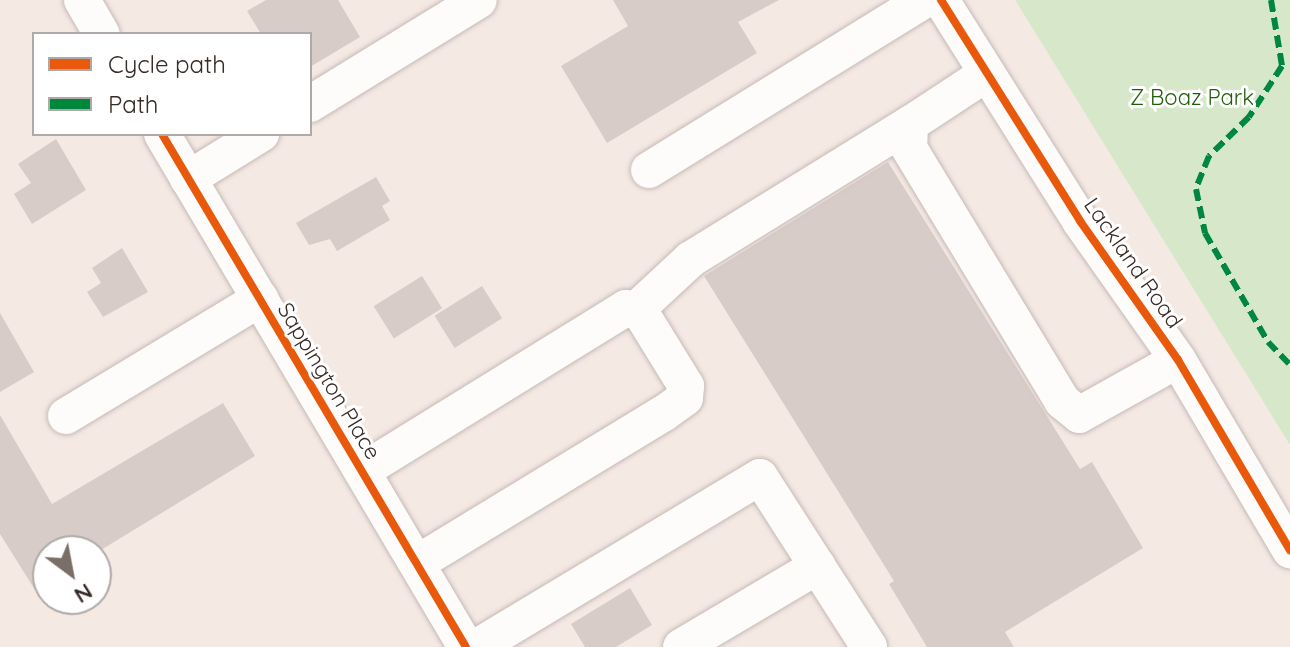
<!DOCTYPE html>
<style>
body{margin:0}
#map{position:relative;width:1290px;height:647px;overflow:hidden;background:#f5e9e4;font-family:Quicksand,sans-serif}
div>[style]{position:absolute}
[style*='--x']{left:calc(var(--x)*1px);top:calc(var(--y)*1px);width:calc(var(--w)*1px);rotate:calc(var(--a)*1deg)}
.green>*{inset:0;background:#d7e8ca}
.building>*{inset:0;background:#d8ccc8;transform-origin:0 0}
.roads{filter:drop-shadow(0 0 2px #c5bab5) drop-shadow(0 0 2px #c5bab5)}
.minor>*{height:36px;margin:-18px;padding:0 18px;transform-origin:18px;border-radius:18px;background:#fefcfb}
.quiet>*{height:6px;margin-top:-3px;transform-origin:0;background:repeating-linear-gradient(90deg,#00873e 0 12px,transparent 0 18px)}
.cycleway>*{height:8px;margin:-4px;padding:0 4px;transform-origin:4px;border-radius:4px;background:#e8590c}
span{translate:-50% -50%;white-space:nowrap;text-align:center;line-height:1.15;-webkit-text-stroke:6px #fff;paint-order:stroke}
.park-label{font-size:22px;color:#205e0a}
.street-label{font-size:22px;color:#382b26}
.legend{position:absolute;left:32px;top:32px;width:280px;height:104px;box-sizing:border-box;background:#fff;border:2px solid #afaaa8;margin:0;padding:10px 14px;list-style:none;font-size:24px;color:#382b26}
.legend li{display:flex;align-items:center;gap:16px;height:40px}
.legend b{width:40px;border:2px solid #afaaa8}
.north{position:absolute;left:32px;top:535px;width:80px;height:80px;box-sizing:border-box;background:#fff;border:2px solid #afaaa8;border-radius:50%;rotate:148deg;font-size:22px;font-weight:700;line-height:32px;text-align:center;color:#382b26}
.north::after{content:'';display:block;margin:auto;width:28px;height:36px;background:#7a6e68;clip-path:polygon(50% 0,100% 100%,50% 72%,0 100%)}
</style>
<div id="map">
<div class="green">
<div style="clip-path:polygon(1015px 0,1290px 0,1290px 445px)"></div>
</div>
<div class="building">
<div style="clip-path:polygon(266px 0,338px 0,360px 37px,310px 67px,310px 34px,261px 34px,247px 11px)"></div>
<div style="clip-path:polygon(613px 0,779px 0,738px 22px,757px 53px,607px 143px,561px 66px,628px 26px)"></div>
<div style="clip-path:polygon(56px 139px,86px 190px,32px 224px,14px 194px,31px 183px,18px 164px)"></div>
<div style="clip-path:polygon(888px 162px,1080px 469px,1092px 462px,1143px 548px,1005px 632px,1014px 647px,927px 647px,889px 584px,894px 581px,704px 276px)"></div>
<div style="clip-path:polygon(376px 177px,390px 201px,382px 206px,390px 220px,337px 251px,330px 239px,309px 245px,296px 223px)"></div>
<div style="clip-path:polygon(122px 248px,148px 292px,103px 317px,87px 292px,101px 283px,92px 268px)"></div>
<div style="left:422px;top:276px;width:38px;height:57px;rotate:58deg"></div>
<div style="left:482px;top:286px;width:38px;height:56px;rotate:58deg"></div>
<div style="clip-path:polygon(0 313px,34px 372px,0 392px)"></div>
<div style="clip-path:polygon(223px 403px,255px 456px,96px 553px,48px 551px,48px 582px,35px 590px,0 534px,0 415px,52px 504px)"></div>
<div style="clip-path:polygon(630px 588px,652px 625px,616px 647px,585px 647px,571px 624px)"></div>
</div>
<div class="roads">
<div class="minor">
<div style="--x:82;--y:0;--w:39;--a:60"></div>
<div style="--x:941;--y:0;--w:261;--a:57.8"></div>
<div style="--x:1080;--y:221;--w:170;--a:54.8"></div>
<div style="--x:1178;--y:360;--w:221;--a:59.5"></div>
<div style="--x:986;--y:74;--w:91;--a:146.7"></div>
<div style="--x:910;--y:124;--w:24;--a:92"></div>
<div style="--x:909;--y:148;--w:296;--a:58.8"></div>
<div style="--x:1062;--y:401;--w:22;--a:39"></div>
<div style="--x:1079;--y:415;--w:113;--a:-29.1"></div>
<div style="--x:310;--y:104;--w:198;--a:-31.6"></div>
<div style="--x:162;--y:134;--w:596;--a:59.35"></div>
<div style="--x:649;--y:170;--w:323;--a:-31.7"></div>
<div style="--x:188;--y:179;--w:86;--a:-31.7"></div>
<div style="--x:635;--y:311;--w:76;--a:-42.9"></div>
<div style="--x:691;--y:259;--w:257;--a:-31.7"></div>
<div style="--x:66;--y:416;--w:227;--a:-31.1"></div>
<div style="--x:362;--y:471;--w:310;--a:-31.7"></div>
<div style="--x:626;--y:308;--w:16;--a:18"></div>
<div style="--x:641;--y:313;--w:86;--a:58.3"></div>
<div style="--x:686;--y:386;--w:12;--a:95"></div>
<div style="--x:685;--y:398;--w:26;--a:144"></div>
<div style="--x:664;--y:413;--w:289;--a:148.7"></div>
<div style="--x:477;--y:647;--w:330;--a:-31"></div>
<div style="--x:760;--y:477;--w:202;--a:57.3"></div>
<div style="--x:681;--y:647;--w:159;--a:-30.6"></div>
</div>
</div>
<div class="quiet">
<div style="--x:1271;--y:0;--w:67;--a:80.5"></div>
<div style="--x:1282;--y:66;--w:61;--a:122.9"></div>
<div style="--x:1249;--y:117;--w:56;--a:135.7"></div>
<div style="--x:1209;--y:156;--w:35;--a:112"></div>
<div style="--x:1196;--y:189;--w:45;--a:78.4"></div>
<div style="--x:1205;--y:233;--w:126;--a:60"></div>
<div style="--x:1268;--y:342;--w:32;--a:46"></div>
</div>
<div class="cycleway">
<div style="--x:941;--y:0;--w:261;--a:57.8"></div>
<div style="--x:1080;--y:221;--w:170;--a:54.8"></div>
<div style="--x:1178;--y:360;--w:221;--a:59.5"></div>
<div style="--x:162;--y:134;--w:596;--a:59.35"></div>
</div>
<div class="park-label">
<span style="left:1192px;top:98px">Z Boaz Park</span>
</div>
<div class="street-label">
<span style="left:1133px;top:263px;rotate:55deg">Lackland Road</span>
<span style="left:329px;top:381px;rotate:59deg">Sappington Place</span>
</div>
<ul class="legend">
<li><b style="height:10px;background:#e8590c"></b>Cycle path</li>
<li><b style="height:10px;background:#00873e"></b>Path</li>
</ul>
<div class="north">N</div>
</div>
